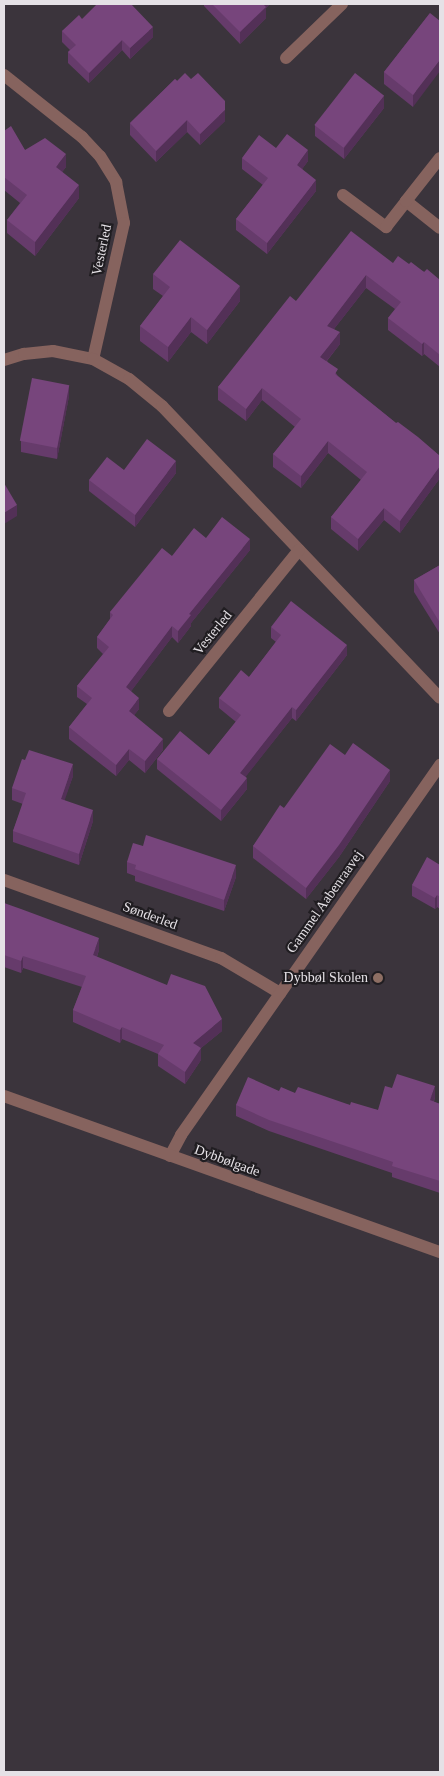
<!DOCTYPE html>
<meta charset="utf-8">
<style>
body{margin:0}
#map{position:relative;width:444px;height:1776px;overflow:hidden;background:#3b343c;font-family:"Times New Roman",serif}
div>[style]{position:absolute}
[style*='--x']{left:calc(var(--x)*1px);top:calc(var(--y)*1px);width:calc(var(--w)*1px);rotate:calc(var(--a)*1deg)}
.minor>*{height:12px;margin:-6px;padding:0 6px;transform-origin:6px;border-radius:6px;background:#86635e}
.tertiary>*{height:12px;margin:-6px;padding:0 6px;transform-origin:6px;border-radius:6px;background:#86635e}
.wall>*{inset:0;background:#663b6b}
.shaded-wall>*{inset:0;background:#533057}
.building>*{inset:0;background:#77457c;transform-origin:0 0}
.dots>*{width:14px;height:14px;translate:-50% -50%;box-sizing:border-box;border:2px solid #201d21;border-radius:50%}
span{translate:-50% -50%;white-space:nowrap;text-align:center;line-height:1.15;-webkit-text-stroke:4.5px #201d21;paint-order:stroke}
.street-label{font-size:14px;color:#e5e1e6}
.poi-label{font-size:14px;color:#e5e1e6}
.right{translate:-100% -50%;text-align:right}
.frame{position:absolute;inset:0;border:5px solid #e5e1e6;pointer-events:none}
</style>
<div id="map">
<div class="minor">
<div style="--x:286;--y:58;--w:78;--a:-44"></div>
<div style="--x:4;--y:75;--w:100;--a:38.5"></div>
<div style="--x:82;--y:137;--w:26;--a:47"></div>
<div style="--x:100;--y:156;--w:31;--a:58"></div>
<div style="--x:116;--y:182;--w:42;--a:79"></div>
<div style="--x:124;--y:223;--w:139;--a:102.8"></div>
<div style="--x:343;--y:195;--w:54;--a:36.7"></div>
<div style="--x:386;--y:227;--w:33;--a:-52"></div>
<div style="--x:406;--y:201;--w:43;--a:38.5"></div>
<div style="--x:406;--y:201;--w:55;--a:-51.7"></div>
<div style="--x:4;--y:360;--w:21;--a:-17"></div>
<div style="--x:24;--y:354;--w:29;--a:-6"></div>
<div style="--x:53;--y:351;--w:41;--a:11.3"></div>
<div style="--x:93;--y:359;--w:41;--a:29.1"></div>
<div style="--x:129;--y:379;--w:43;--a:39.3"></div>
<div style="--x:162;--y:406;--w:403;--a:46.4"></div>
<div style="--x:169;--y:711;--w:207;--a:-51.1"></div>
<div style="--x:4;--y:880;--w:231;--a:19.8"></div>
<div style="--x:221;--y:958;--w:69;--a:30.7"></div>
<div style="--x:170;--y:1156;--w:24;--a:-62"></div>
<div style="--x:181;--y:1135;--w:452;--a:-55"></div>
</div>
<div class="tertiary">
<div style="--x:4;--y:1096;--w:463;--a:19.7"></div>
</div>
<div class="wall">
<div style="clip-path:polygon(131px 4px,153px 37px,130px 59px,122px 50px,89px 83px,68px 63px,68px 52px,70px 50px,62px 42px,62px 31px,82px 19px,132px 4px)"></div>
<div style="clip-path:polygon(204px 4px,270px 4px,266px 8px,266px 18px,240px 44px,204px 6px)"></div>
<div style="clip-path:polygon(430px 13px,413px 107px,384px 84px,384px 72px)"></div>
<div style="clip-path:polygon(175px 79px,225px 121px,200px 145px,187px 132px,156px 162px,130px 135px,130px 123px)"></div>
<div style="clip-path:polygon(384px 108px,344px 159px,315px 136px,315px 125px)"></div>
<div style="clip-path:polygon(4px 131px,25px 150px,66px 167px,62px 172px,79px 198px,35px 256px,7px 233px,7px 220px,20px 203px,4px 190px)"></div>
<div style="clip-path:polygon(242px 158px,308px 161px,302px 169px,316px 191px,267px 254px,236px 230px,236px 219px,263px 185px,242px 169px)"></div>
<div style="clip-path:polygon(393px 263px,409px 264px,440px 280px,440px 367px,424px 354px,422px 356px,388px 330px,388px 318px,395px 309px,366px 288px,334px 329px,340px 344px,327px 361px,338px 376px,396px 423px,440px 456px,440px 478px,400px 533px,384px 520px,358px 551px,331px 529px,331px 517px,361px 480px,328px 453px,301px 488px,273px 467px,273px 454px,295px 427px,262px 400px,246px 421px,218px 400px,218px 387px,296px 301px)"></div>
<div style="clip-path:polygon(153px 274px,240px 301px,207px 344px,191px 332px,168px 362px,140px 341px,140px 326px,163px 296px,153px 289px)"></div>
<div style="clip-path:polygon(69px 396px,57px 459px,21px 452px,21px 441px)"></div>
<div style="clip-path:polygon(124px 470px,176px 473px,135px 527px,89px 491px,89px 480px)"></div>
<div style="clip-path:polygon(206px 538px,250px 550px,191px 623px,191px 626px,178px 643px,172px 637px,131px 691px,139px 709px,134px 715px,163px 750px,145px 773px,129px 760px,116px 776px,69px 739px,69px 727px,87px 704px,77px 697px,77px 686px,103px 654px,97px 648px,97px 637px,110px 619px,110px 612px,172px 556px)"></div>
<div style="clip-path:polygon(440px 565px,440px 634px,414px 592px,414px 580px)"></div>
<div style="clip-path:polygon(271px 627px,347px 655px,296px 721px,292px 718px,245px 777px,247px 789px,221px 821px,157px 769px,157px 759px,209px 755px,236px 722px,219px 708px,219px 698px,249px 677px,276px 642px,271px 638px)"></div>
<div style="clip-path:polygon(345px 755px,390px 781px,339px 857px,306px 899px,253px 858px,253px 846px,284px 808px)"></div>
<div style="clip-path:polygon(73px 776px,64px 800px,93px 821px,79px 865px,13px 842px,13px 831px,23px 804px,12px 800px,12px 788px)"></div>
<div style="clip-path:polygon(143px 846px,236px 877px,224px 911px,135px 881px,135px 876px,127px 873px,127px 862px)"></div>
<div style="clip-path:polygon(440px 865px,440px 909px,437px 907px,435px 909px,412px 896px,412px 885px)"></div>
<div style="clip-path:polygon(4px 903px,99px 950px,97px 957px,222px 1031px,201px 1048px,201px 1060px,185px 1084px,158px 1066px,158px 1054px,122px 1039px,120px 1043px,73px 1022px,73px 1010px,82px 987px,23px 968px,21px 973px,4px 967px)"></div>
<div style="clip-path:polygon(392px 1088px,435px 1097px,434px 1102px,440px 1104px,440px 1193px,392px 1177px,392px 1173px,269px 1131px,236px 1116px,236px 1105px,279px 1091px,295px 1093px,350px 1105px,378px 1110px)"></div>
</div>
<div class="shaded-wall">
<div style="clip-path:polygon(261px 4px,270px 4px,266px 8px,266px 18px,240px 44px,240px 32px)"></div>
<div style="clip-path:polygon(153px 27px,153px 37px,130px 59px,130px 48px)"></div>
<div style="clip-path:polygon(122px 40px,122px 50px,89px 83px,89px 73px)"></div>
<div style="clip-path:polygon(440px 60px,440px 71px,413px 107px,413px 95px)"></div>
<div style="clip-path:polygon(384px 96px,384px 108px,344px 159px,344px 148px)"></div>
<div style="clip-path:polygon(225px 110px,225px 121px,200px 145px,200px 134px)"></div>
<div style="clip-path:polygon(187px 120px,187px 132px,156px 162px,156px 151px)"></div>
<div style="clip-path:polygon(308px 150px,308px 161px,297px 176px,297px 165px)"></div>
<div style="clip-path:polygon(66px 154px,66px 167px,56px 180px,56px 167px)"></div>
<div style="clip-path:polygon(316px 180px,316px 191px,267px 254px,267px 243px)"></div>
<div style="clip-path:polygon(79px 185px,79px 198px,35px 256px,35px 242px)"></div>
<div style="clip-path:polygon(366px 275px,366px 288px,327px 338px,327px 326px)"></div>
<div style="clip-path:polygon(240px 286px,240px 301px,207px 344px,207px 330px)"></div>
<div style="clip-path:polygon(191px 317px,191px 332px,168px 362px,168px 347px)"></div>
<div style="clip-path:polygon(340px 332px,340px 344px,320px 369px,320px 357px)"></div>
<div style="clip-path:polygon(424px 342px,424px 354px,422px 356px,422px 344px)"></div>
<div style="clip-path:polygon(69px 385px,69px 396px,57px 459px,57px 447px)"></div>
<div style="clip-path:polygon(262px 388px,262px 400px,246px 421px,246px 409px)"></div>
<div style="clip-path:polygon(328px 441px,328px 453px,301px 488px,301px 476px)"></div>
<div style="clip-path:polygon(176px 461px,176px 473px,135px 527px,135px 515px)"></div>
<div style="clip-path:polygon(440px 466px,440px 478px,400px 533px,400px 521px)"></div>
<div style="clip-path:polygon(17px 505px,17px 516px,4px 524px,4px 513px)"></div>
<div style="clip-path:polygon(384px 508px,384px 520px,358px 551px,358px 539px)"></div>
<div style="clip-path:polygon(250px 539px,250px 550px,191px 623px,191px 626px,178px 643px,178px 631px,189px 614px)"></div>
<div style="clip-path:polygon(172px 626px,172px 637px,126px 698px,126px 687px)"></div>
<div style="clip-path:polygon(347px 645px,347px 655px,296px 721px,296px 710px)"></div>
<div style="clip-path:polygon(139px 698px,139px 709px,129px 722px,129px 711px)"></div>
<div style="clip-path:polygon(292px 707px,292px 718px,240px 784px,240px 773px)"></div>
<div style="clip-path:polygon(163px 739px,163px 750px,145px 773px,145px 761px)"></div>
<div style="clip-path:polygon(129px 749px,129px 760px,116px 776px,116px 765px)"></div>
<div style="clip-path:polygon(73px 764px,73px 776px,61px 811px,61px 799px)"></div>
<div style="clip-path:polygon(390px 770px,390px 781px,339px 857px,306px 899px,306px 888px)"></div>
<div style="clip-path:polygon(247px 778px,247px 789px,221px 821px,221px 810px)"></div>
<div style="clip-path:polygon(93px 810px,93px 821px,79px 865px,79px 854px)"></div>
<div style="clip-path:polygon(236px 865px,236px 877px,224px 911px,224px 900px)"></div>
<div style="clip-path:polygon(437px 895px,437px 907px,435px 909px,435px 898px)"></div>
<div style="clip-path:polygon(99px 938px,99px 950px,93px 968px,93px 955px)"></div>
<div style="clip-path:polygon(23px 956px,23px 968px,21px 973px,21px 961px)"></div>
<div style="clip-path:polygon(222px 1019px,222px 1031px,201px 1048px,201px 1060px,185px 1084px,185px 1072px,193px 1043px)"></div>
<div style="clip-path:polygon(122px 1027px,122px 1039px,120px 1043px,120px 1030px)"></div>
<div style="clip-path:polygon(435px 1086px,435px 1097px,430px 1112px,430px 1100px)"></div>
</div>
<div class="building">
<div style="clip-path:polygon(97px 4px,131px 4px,153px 27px,130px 48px,122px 40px,89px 73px,68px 52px,76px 45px,62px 31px,79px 15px,82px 19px)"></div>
<div style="clip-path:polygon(212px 4px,263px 4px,266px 7px,240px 32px)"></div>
<div style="clip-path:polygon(430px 13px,440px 21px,440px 60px,413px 95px,384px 72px)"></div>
<div style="clip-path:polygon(185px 73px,191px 79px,198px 73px,225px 101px,225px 110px,200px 134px,187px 120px,156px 151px,130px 123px,175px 79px,177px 81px)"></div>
<div style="left:355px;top:73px;width:37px;height:66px;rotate:38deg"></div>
<div style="clip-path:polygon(11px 126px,25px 150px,45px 138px,66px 154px,56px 167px,79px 185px,35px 242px,7px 220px,27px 195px,4px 177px,4px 131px)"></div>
<div style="clip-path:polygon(287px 134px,308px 150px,297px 165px,316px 180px,267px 243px,236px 219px,268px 178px,242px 158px,259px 135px,276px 148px)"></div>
<div style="clip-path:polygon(351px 231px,393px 263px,398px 256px,409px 264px,411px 262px,424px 272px,427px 269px,440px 280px,440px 355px,424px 342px,422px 344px,388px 318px,401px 302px,366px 275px,327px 326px,340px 332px,320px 357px,338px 369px,335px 374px,396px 423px,398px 422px,418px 437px,440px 456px,440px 466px,400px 521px,384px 508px,358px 539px,331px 517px,367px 472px,328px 441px,301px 476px,273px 454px,301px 419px,262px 388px,246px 409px,218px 387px,290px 296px,296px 301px)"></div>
<div style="clip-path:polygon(180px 240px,240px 286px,207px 330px,191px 317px,168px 347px,140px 326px,170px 287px,153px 274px)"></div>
<div style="left:32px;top:378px;width:38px;height:64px;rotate:11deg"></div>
<div style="clip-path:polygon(147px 439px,176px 461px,135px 515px,89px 480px,107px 457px,124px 470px)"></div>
<div style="clip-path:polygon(4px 483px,17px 505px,4px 513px)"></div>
<div style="clip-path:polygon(222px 517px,250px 539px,189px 614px,191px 615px,178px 631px,172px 626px,126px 687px,139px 698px,129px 711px,163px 739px,145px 761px,129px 749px,116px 765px,69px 727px,92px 698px,77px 686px,109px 647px,97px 637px,113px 615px,110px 612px,162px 548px,172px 556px,194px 528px,206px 538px)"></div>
<div style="clip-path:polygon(440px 565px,440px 623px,414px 580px)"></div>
<div style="clip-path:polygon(291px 601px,347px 645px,296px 710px,292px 707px,240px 773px,247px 778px,221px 810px,157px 759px,180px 731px,209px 755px,241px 715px,219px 698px,241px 670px,249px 677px,281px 635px,271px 627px)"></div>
<div style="clip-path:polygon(353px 743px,390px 770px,339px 845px,306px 888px,253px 846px,280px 805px,284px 808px,330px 744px,345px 755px)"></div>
<div style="clip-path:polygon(29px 750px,73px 764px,61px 799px,93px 810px,79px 854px,13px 831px,26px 793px,12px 788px,22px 759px,25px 760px)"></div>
<div style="clip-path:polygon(146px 835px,236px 865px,224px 900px,135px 869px,136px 865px,127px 862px,133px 843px,143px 846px)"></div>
<div style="clip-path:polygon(427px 857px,440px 865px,440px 897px,437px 895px,435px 898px,412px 885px)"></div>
<div style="clip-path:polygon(4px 903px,21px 909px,99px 938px,93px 955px,167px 985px,171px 974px,205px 986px,222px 1019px,193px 1043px,201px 1048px,185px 1072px,158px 1054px,164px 1045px,122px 1027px,120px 1030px,73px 1010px,86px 976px,23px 956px,21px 961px,4px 955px)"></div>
<div style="clip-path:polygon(397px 1074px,435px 1086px,430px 1100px,440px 1104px,440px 1139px,439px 1143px,440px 1143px,440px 1181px,392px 1166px,393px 1162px,269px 1120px,236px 1105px,248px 1077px,279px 1091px,281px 1087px,295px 1093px,298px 1087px,350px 1105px,351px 1102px,378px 1110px,385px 1086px,392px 1088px)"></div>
</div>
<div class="dots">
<div style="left:378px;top:978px;background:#8d6e63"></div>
</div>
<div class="street-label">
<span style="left:102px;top:250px;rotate:-78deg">Vesterled</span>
<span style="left:213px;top:633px;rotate:-51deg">Vesterled</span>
<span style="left:325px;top:902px;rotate:-55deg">Gammel Aabenraavej</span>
<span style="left:150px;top:916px;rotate:20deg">Sønderled</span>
<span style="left:227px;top:1161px;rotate:20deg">Dybbølgade</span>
</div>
<div class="poi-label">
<span class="right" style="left:368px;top:978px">Dybbøl Skolen</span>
</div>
<div class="frame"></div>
</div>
